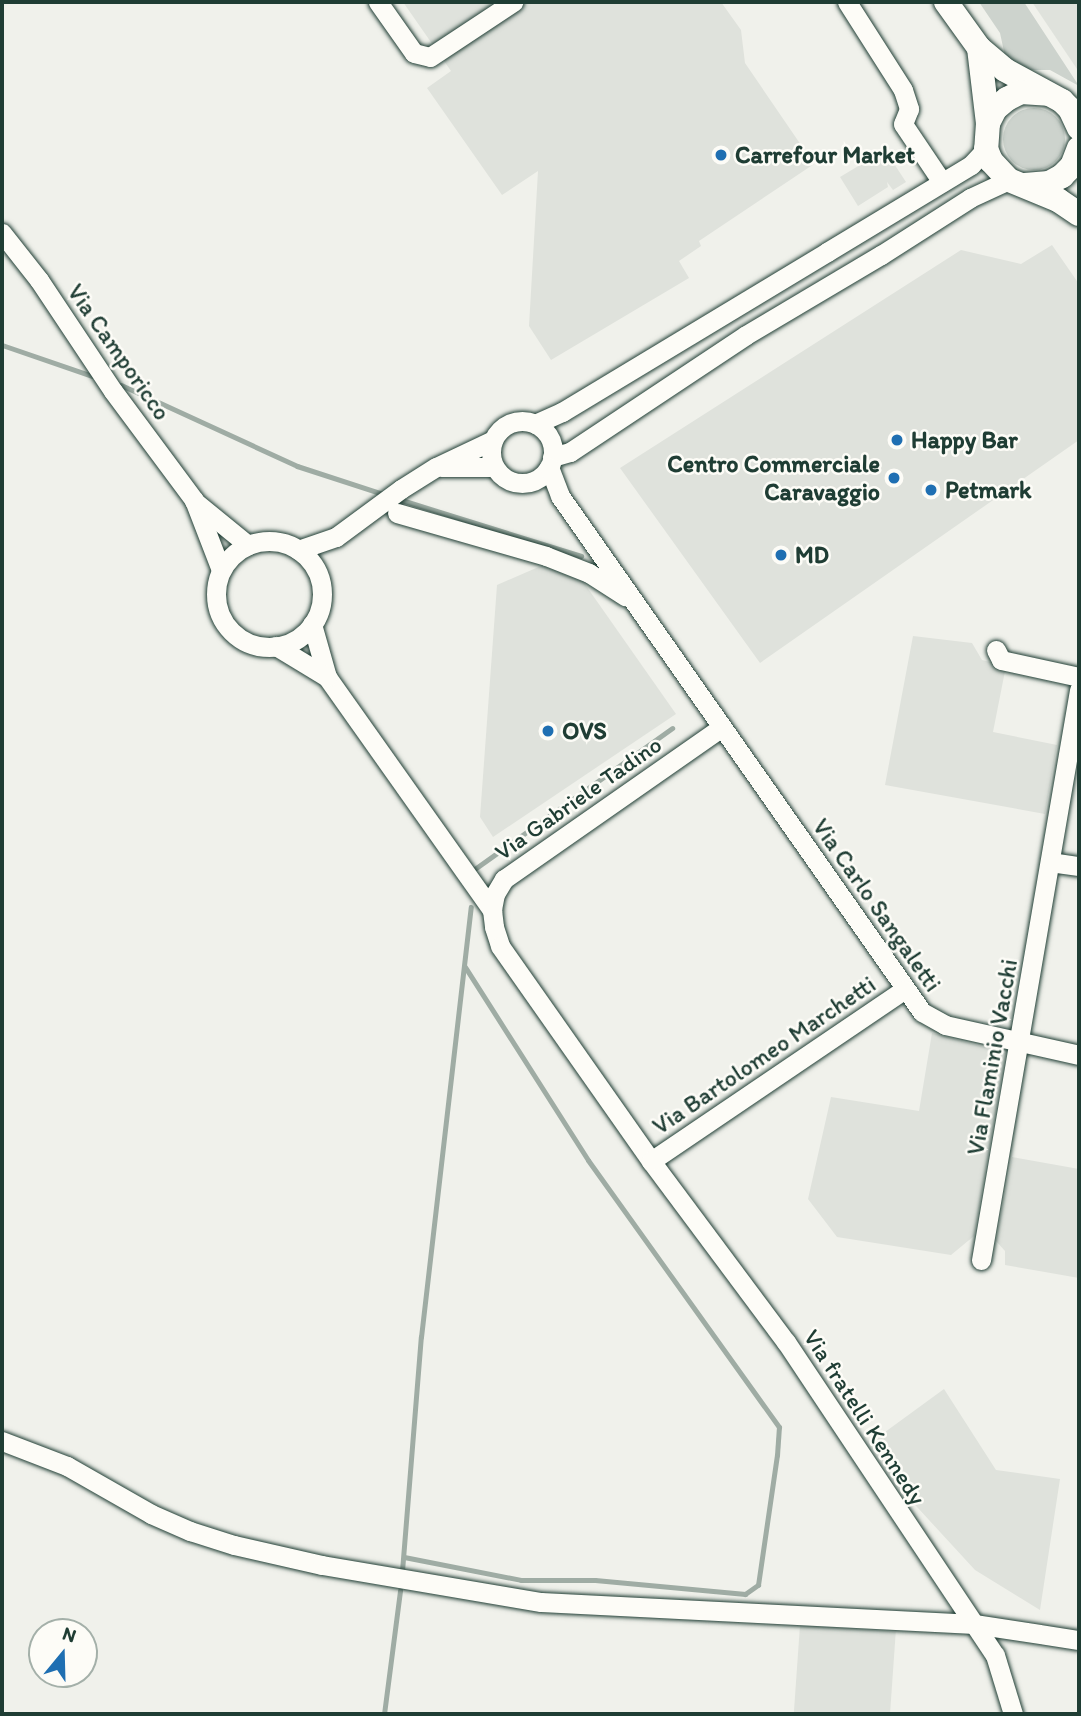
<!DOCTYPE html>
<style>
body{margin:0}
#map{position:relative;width:1081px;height:1716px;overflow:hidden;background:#f0f1eb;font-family:Itim,sans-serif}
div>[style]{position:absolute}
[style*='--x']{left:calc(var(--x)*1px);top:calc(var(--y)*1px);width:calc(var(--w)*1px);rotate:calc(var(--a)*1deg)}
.built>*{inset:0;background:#dfe2dc;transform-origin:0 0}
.green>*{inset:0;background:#cdd3cd}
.round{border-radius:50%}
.stream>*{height:5px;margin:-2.5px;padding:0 2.5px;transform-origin:2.5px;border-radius:2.5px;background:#9faca4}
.roads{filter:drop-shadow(0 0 2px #1f3d34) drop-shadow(0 0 2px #1f3d34)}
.minor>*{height:19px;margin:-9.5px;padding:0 9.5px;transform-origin:9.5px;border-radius:9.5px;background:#fdfcf7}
.minor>.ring{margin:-9.5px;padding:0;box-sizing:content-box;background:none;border:19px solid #fdfcf7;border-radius:50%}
.major>*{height:24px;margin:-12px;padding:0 12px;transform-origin:12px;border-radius:12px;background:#fdfcf7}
.dots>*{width:19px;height:19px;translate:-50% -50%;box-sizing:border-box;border:4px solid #fdfcf7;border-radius:50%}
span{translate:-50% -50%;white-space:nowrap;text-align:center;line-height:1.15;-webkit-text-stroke:5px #fdfcf7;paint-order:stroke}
.poi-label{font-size:24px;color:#1f3d34;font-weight:700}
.left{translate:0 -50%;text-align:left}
.right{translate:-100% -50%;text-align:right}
.street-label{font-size:24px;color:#1f3d34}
.frame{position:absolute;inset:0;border:4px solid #1f3d34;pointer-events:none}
.north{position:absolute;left:28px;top:1618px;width:70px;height:70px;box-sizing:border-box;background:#fdfcf7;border:2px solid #a4b0a9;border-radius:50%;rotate:19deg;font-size:19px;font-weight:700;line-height:28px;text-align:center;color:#1f3d34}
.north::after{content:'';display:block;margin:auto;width:24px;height:32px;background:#1f6fb2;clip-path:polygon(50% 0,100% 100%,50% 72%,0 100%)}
</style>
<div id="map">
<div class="built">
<div style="clip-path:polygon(403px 2px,721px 2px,741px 30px,745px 63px,814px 164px,699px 241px,701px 246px,679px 261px,689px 278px,551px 360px,529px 326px,538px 171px,502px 195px,427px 88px,451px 71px)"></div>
<div style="clip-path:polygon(1032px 2px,1079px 2px,1079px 72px)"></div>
<div style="clip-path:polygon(885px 150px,906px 182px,893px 190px,887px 182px,888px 187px,858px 206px,840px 177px)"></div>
<div style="clip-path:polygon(1052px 245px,1079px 284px,1079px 440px,760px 663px,620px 468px,961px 250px,1021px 264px)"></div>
<div style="clip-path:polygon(543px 565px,582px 580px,676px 714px,493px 837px,480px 817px,497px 585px)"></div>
<div style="clip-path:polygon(913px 636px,972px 643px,982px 660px,1006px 666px,993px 732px,1057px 745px,1045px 814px,885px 785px)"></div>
<div style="clip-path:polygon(932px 1033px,1006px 1053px,974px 1236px,951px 1255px,837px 1237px,808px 1199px,831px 1097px,919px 1111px)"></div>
<div style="clip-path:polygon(1012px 1157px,1079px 1169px,1079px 1278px,1005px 1265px,1005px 1251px,996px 1241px)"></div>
<div style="clip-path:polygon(944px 1389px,996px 1470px,1060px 1479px,1040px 1610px,975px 1570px,906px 1495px,870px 1443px)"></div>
<div style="left:800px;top:1625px;width:96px;height:89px;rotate:4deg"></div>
</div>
<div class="green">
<div style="clip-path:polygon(979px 2px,1024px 2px,1079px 86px,1050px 70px,1024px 70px,1005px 56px,1000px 33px)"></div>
<div class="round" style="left:1003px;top:108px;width:62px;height:62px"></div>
</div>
<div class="stream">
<div style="--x:2;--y:345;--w:95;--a:19"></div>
<div style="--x:121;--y:385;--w:194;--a:24.7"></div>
<div style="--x:297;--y:466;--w:94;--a:18"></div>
<div style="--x:395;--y:498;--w:195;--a:17.3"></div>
<div style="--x:476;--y:868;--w:241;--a:-35.5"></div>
<div style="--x:404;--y:1557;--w:119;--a:11.1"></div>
<div style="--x:521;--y:1580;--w:74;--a:0"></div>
<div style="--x:595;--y:1580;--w:151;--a:5.3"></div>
<div style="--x:745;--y:1594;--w:16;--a:-35"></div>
<div style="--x:758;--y:1585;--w:131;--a:-81.7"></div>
<div style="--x:777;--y:1455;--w:28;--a:-86"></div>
<div style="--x:779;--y:1427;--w:328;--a:-125.6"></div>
<div style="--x:588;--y:1160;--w:229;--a:-122.5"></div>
<div style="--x:402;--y:1571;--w:235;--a:-85.4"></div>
<div style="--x:421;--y:1337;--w:433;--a:-83.4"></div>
<div style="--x:384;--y:1714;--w:125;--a:-82.6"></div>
</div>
<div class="roads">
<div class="minor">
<div style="--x:378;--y:2;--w:62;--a:54.8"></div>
<div style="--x:414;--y:53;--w:16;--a:14"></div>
<div style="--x:430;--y:57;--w:100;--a:-33.5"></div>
<div style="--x:847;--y:2;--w:104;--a:57.5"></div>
<div style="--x:903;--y:90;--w:20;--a:72"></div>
<div style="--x:909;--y:109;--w:16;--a:112"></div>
<div style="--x:903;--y:124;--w:70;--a:56.1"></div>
<div style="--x:2;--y:233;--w:60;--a:51.8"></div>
<div style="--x:39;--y:280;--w:133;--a:56.3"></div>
<div style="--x:113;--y:391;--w:136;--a:53.4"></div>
<div style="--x:194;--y:500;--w:75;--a:68.9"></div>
<div class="ring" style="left:491px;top:421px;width:43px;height:43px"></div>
<div style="--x:535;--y:424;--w:30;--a:-24"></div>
<div style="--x:562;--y:412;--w:310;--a:-31.1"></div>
<div style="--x:827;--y:252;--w:168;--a:-31.1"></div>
<div style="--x:971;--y:165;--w:22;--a:-47"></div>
<div style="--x:552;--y:457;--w:19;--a:-16"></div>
<div style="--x:570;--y:452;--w:211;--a:-33.6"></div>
<div style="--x:746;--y:335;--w:157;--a:-30.7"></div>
<div style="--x:881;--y:255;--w:106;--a:-32.6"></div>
<div style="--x:970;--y:198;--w:43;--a:-24.8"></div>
<div style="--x:441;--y:467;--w:53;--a:0"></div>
<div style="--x:549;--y:467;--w:31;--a:69"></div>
<div style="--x:560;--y:496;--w:630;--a:54.95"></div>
<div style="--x:922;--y:1012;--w:26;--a:29"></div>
<div style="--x:945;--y:1025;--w:137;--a:12.6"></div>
<div style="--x:194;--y:501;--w:70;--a:39.2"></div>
<div style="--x:397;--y:513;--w:155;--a:16.1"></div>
<div style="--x:546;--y:556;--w:46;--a:21.6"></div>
<div style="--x:589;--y:573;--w:43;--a:32.6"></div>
<div class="ring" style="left:216px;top:541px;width:87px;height:87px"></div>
<div style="--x:298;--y:550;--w:40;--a:-18.9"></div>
<div style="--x:336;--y:537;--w:81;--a:-36.4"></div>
<div style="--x:401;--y:489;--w:41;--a:-32.2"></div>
<div style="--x:436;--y:467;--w:63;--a:-25.3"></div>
<div style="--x:312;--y:624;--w:55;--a:74.2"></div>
<div style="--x:327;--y:677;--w:286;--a:54.7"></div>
<div style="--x:276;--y:646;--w:60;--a:31.3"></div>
<div style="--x:996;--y:650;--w:11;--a:63"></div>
<div style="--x:1001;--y:660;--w:80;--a:12.3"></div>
<div style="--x:722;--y:727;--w:266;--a:145.1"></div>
<div style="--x:504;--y:879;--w:17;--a:121"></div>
<div style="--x:495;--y:894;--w:16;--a:101"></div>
<div style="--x:492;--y:910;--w:17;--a:83"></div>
<div style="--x:494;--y:927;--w:20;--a:72"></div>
<div style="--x:500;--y:946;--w:263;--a:54.9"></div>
<div style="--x:651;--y:1161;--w:226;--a:53.3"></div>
<div style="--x:786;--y:1342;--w:376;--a:56.3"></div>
<div style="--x:995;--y:1655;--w:62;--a:73"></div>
<div style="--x:1050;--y:862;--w:29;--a:8"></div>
<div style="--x:651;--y:1161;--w:305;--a:-34.1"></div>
<div style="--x:981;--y:1260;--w:578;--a:-80.24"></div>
<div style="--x:2;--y:1441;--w:70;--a:21"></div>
<div style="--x:67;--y:1466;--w:97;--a:29.7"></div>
<div style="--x:151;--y:1514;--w:43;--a:23.6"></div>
<div style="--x:190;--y:1531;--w:46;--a:17.7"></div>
<div style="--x:234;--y:1545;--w:90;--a:12.8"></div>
<div style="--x:322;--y:1565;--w:222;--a:9.6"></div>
<div style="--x:541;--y:1602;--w:434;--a:2.9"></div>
<div style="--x:974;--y:1624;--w:106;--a:8.7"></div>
</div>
<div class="major">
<div style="--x:946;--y:2;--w:57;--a:54.3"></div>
<div style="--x:979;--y:48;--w:34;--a:40"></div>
<div style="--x:1005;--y:70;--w:65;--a:28.5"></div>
<div style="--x:1062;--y:101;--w:11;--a:45"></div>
<div style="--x:1070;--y:109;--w:21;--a:65"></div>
<div style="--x:979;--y:48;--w:76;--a:83.2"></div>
<div style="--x:988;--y:123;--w:26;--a:94"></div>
<div style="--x:986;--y:149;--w:13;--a:67"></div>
<div style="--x:991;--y:161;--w:26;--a:47"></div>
<div style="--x:1009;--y:180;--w:53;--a:22.2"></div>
<div style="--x:1058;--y:200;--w:25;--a:34"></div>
<div style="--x:988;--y:123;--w:16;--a:-63"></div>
<div style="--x:995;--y:109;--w:16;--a:-40"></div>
<div style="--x:1007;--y:99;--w:16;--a:-27"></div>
<div style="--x:1021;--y:92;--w:27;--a:4"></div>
<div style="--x:1025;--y:185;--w:24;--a:-5"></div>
<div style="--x:1049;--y:183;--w:15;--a:-28"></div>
<div style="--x:1062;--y:176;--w:14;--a:-45"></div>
<div style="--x:1072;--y:166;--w:19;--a:-69"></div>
</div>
</div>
<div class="dots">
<div style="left:721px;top:155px;background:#1f6fb2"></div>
<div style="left:897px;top:440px;background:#1f6fb2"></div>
<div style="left:894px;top:478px;background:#1f6fb2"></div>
<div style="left:931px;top:490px;background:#1f6fb2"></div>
<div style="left:781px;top:555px;background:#1f6fb2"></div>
<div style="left:548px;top:731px;background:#1f6fb2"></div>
</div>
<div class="poi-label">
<span class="left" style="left:735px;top:155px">Carrefour Market</span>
<span class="left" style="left:911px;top:440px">Happy Bar</span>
<span class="right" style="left:880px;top:478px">Centro Commerciale<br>Caravaggio</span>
<span class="left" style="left:945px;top:490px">Petmark</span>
<span class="left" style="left:795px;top:555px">MD</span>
<span class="left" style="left:562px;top:731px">OVS</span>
</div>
<div class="street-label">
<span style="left:119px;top:352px;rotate:55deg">Via Camporicco</span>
<span style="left:578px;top:798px;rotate:-35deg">Via Gabriele Tadino</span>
<span style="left:877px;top:905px;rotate:55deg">Via Carlo Sangaletti</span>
<span style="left:764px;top:1055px;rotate:-34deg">Via Bartolomeo Marchetti</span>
<span style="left:992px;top:1057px;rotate:-80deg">Via Flaminio Vacchi</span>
<span style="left:865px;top:1417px;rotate:57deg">Via fratelli Kennedy</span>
</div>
<div class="frame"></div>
<div class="north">N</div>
</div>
